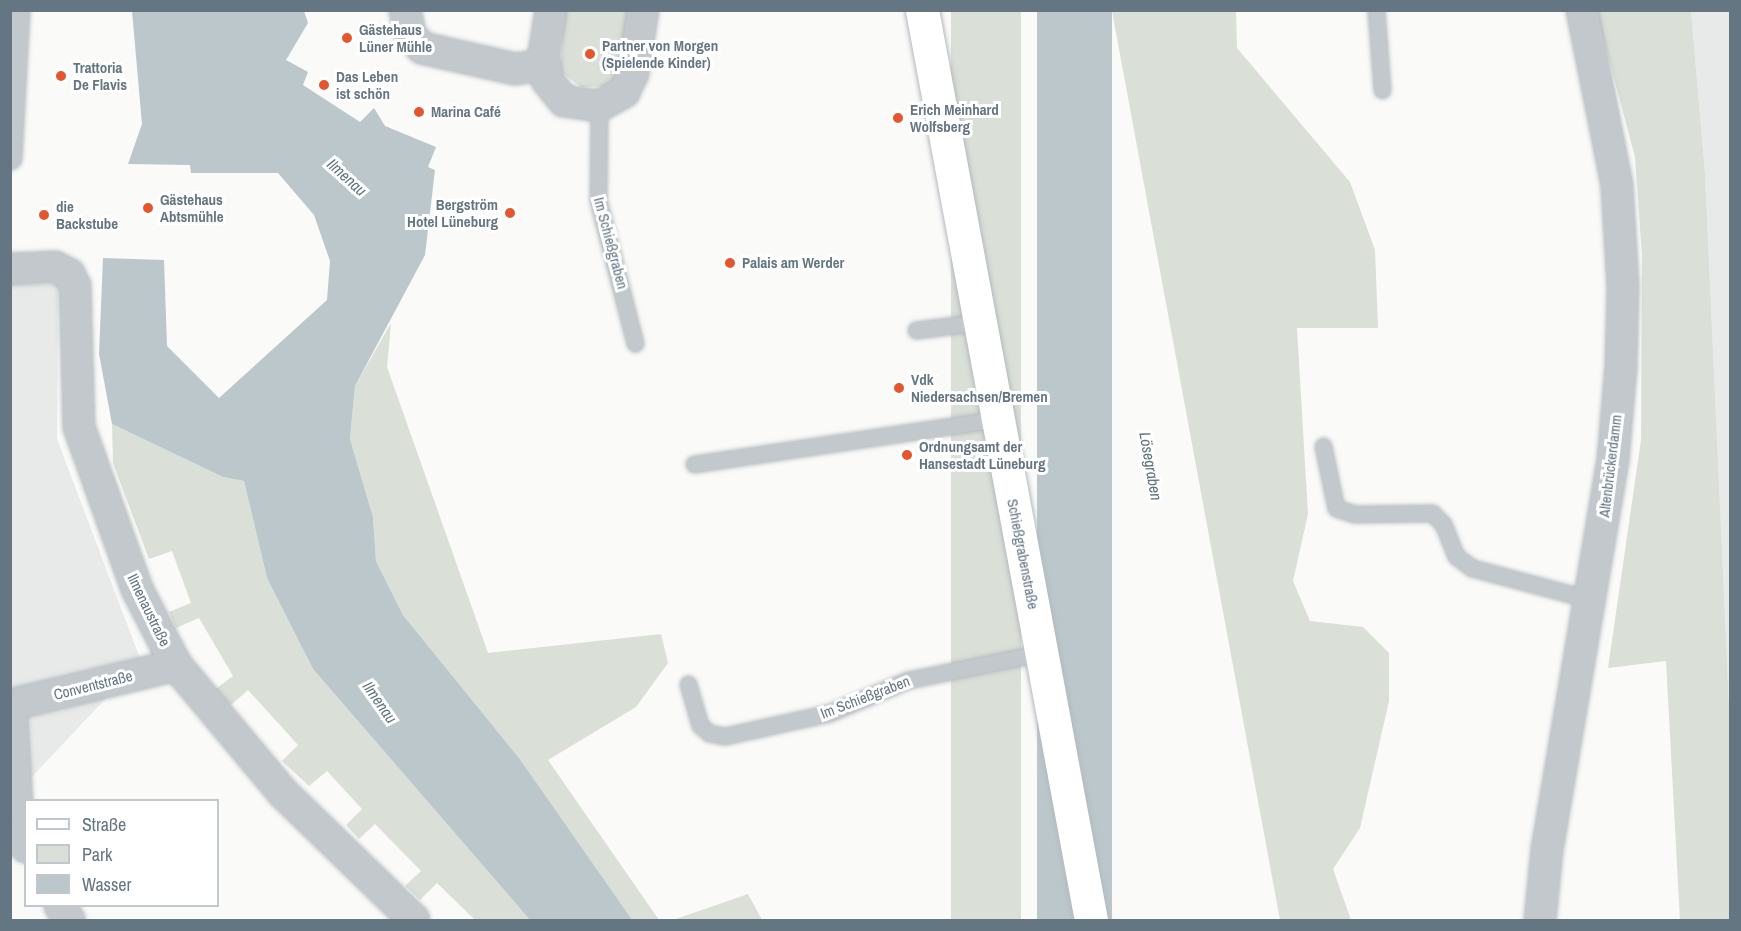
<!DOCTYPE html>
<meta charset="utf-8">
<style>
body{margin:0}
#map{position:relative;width:1741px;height:931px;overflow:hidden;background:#fafaf8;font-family:"Archivo Narrow",sans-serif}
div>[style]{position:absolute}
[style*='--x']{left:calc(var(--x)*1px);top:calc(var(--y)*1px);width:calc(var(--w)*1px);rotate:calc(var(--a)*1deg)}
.built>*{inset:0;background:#e8e9e9}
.green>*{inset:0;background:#dadfd7;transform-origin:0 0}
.water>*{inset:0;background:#bbc7cb;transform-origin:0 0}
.roads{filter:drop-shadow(0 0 2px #b3babf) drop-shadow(0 0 2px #b3babf)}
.service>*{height:15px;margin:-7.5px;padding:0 7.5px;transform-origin:7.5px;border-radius:7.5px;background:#c3c8cc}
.pedestrian>*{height:22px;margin:-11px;padding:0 11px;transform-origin:11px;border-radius:11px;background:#c3c8cc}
.minor>*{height:30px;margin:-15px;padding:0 15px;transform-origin:15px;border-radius:15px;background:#c3c8cc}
.secondary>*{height:33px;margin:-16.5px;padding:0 16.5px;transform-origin:16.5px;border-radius:16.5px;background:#fff}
.dots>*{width:16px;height:16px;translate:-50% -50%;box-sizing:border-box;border:3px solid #fff;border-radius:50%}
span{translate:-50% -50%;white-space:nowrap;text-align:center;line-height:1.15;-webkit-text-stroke:6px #fff;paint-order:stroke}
.poi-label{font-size:15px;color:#657683;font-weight:700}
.left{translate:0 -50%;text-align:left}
.right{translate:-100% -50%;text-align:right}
.street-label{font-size:15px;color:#657683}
.water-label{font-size:16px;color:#60757c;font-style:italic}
.frame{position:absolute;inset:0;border:12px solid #657683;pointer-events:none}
.legend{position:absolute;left:24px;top:799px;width:195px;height:108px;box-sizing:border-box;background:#fff;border:2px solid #c1c8cd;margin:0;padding:8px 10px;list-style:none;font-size:18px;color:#657683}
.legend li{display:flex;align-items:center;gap:12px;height:30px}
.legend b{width:30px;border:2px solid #c1c8cd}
</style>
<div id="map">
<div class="built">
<div style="clip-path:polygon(1691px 11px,1730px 11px,1730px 726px,1705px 173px)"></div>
<div style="clip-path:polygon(11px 284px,58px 285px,57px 439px,141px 661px,11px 799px)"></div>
</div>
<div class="green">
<div style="clip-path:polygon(565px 11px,634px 11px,625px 68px,610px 86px,581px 87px,560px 71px)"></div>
<div style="left:951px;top:11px;width:70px;height:925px"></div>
<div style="clip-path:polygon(1112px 11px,1236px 11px,1237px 48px,1350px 182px,1375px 250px,1378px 328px,1297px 328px,1308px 514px,1293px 581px,1310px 621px,1363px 627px,1389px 653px,1389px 701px,1360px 828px,1333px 869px,1351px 920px,1280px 920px)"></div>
<div style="clip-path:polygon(1596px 11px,1691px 11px,1705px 173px,1730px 726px,1730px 920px,1680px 920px,1666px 661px,1608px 668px,1641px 440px,1642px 255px,1635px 157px)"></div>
<div style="clip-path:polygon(391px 323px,387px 367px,488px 653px,661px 634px,668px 663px,636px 707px,548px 760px,659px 920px,632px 920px,612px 895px,519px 758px,403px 615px,376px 561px,373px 517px,350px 439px,355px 386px)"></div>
<div style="clip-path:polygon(112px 424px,223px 477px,244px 481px,267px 578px,313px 669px,530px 920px,475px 920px,437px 883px,420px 900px,405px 886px,421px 871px,375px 824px,359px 839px,346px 825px,362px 809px,327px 771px,309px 786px,282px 761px,298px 745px,248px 690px,231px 705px,213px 691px,233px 676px,199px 618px,176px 628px,169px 612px,191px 603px,172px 551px,149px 559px,113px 463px)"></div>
<div style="clip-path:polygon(748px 894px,762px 920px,673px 920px)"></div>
</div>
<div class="water">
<div style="clip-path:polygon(132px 11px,304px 11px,308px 23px,286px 60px,308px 72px,303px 85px,360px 122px,374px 108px,385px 126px,436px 147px,428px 167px,435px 170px,425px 255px,355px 386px,350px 439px,373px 517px,376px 561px,403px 615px,519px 758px,632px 920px,530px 920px,313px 669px,267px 578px,244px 481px,223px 477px,112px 424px,99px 354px,103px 258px,164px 260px,167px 346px,219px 398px,327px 300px,330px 261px,314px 215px,278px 173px,191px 173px,190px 165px,128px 164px,142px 124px)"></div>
<div style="left:1037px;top:11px;width:75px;height:923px"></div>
</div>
<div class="roads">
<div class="service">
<div style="--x:1376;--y:10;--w:80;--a:85.7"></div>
<div style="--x:599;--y:106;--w:94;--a:90.6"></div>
<div style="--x:598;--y:200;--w:148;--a:75.5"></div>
<div style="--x:916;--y:330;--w:64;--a:-7.2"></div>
<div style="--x:1323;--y:446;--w:63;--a:78.2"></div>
<div style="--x:1336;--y:508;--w:19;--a:18"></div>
<div style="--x:1354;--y:514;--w:78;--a:-0.7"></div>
<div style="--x:1432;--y:513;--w:16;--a:45"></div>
<div style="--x:1443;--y:524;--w:35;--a:68"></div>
<div style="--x:1456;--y:556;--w:20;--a:37"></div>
<div style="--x:1472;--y:568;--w:124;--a:14.9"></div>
<div style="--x:694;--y:464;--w:306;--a:-8.4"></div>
<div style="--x:688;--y:684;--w:43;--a:73.7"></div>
<div style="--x:700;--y:725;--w:12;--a:42"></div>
<div style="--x:709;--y:733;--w:16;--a:11"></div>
<div style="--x:725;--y:736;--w:107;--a:-12.5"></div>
<div style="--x:829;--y:713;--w:86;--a:-22.7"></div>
<div style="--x:908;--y:680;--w:136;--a:-11.5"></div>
</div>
<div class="pedestrian">
<div style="--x:10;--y:158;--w:148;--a:-86.9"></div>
</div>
<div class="minor">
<div style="--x:405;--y:10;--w:25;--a:78"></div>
<div style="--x:410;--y:34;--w:18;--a:49"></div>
<div style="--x:422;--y:48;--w:95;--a:12.7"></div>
<div style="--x:515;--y:69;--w:28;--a:-8"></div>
<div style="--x:551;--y:10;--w:45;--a:99"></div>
<div style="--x:544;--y:54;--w:26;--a:83"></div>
<div style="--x:547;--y:80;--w:27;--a:51"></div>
<div style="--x:564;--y:101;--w:35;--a:8"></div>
<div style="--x:599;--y:106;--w:29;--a:-29"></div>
<div style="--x:624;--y:92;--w:21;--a:-65"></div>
<div style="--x:633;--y:73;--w:64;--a:-81"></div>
<div style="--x:10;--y:269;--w:45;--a:-2.5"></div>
<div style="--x:55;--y:267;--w:16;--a:27"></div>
<div style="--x:69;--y:274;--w:13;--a:63"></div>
<div style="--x:75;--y:286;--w:141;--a:88.4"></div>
<div style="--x:79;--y:427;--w:172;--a:70.3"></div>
<div style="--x:137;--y:589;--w:85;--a:62.8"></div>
<div style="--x:176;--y:665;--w:167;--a:50.1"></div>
<div style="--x:283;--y:793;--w:182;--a:44.1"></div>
<div style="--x:10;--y:705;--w:171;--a:-13.5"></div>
<div style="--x:11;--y:705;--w:130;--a:86.5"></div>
<div style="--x:19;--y:835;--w:14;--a:60"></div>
<div style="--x:60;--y:906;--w:17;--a:57"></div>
<div style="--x:1540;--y:920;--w:70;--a:-84.3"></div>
<div style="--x:1547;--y:850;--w:396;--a:-80.4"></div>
<div style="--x:1613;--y:460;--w:93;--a:-85.1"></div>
<div style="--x:1621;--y:367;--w:80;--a:-88.6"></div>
<div style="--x:1623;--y:287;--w:102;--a:-93.4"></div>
<div style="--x:1617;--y:185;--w:178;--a:-101.3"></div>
</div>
<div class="secondary">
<div style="--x:922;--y:10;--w:926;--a:79.48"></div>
</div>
</div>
<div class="dots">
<div style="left:347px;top:38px;background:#e4572e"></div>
<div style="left:590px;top:54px;background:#e4572e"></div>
<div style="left:61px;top:76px;background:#e4572e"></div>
<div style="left:324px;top:85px;background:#e4572e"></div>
<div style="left:419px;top:112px;background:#e4572e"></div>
<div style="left:898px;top:118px;background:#e4572e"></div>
<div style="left:148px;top:208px;background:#e4572e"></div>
<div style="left:510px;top:213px;background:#e4572e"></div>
<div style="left:44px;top:215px;background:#e4572e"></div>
<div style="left:730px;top:263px;background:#e4572e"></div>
<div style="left:899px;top:388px;background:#e4572e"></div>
<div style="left:907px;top:455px;background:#e4572e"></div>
</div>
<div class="poi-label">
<span class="left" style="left:359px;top:38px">Gästehaus<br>Lüner Mühle</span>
<span class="left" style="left:602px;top:54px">Partner von Morgen<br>(Spielende Kinder)</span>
<span class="left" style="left:73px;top:76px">Trattoria<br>De Flavis</span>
<span class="left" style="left:336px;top:85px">Das Leben<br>ist schön</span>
<span class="left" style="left:910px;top:118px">Erich Meinhard<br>Wolfsberg</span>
<span class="left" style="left:431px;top:112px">Marina Café</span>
<span class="left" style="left:160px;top:208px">Gästehaus<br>Abtsmühle</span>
<span class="right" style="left:498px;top:213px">Bergström<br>Hotel Lüneburg</span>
<span class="left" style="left:56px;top:215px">die<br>Backstube</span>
<span class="left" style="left:742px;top:263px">Palais am Werder</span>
<span class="left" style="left:911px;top:388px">Vdk<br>Niedersachsen/Bremen</span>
<span class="left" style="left:919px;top:455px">Ordnungsamt der<br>Hansestadt Lüneburg</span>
</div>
<div class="street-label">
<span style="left:611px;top:243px;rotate:75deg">Im Schießgraben</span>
<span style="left:1610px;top:466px;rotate:-83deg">Altenbrückerdamm</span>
<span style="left:1023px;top:554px;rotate:79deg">Schießgrabenstraße</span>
<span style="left:149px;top:610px;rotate:64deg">Ilmenaustraße</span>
<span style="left:93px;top:685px;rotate:-14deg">Conventstraße</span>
<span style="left:865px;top:697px;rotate:-21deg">Im Schießgraben</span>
</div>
<div class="water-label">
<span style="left:347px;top:177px;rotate:42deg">Ilmenau</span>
<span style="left:1151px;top:466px;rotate:80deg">Lösegraben</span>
<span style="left:380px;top:702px;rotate:55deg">Ilmenau</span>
</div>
<div class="frame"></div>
<ul class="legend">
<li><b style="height:8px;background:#fff"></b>Straße</li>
<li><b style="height:16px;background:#dadfd7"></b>Park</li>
<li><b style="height:16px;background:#bbc7cb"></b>Wasser</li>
</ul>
</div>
